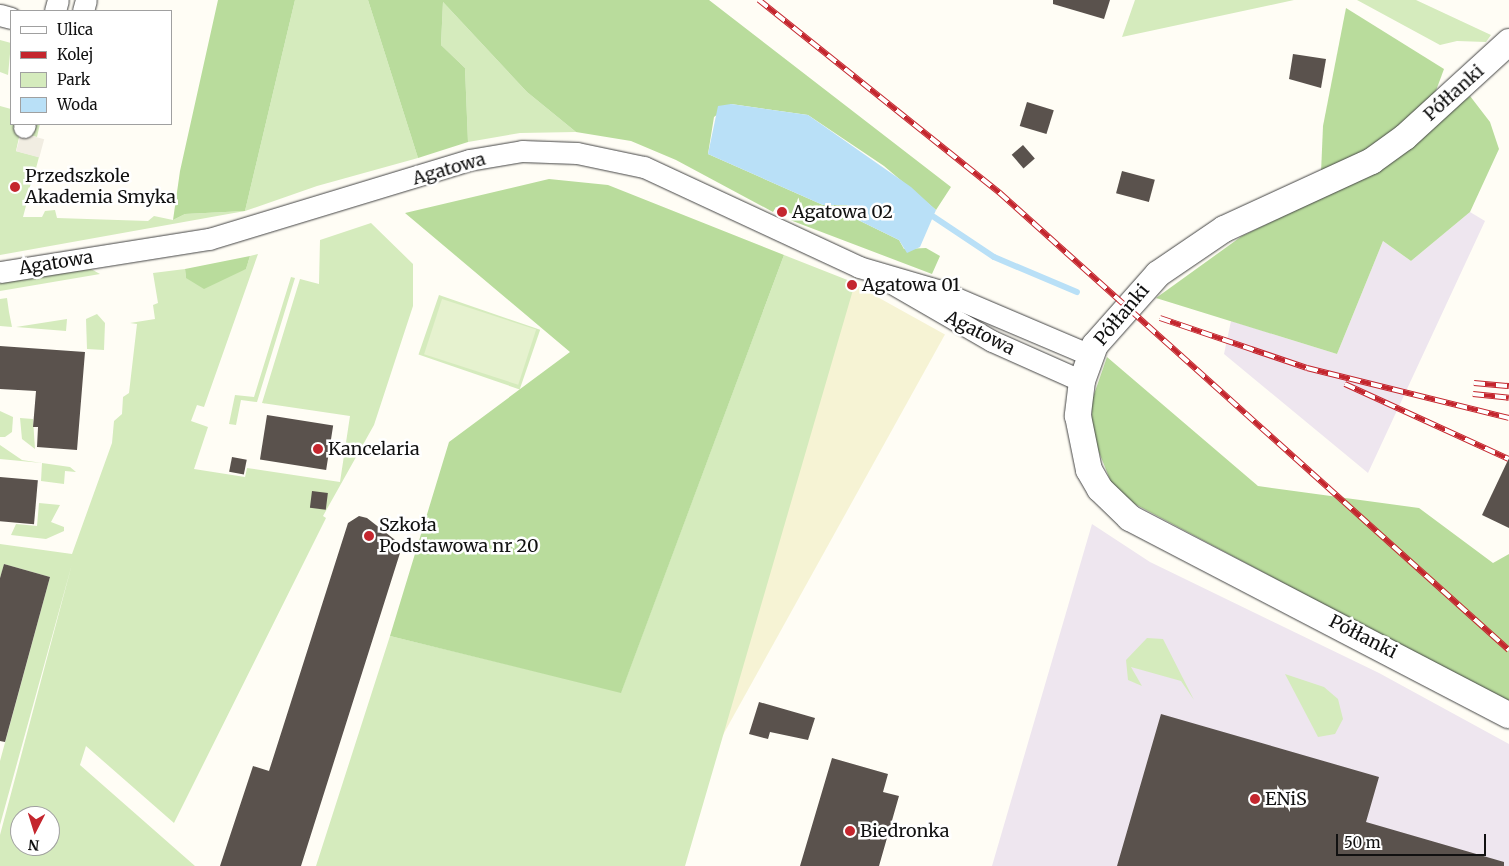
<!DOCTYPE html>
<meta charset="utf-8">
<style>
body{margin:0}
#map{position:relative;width:1509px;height:866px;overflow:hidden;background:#fffdf5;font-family:Merriweather,serif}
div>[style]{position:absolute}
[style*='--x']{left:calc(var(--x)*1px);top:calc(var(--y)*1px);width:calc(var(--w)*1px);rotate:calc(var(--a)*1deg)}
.industrial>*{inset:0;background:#eee6ef}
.farmland>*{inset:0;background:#f6f3d4;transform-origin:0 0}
.green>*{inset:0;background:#d5ebbd;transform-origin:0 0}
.forest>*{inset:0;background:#b9dc9c}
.pitch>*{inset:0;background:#e6f2cf;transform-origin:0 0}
.plaza>*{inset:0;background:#f1ede2;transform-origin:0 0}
.water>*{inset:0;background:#b9e0f7}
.stream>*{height:6px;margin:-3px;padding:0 3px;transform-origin:3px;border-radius:3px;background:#b9e0f7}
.building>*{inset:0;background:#5a524d;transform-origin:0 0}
.roads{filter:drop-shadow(0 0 1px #444) drop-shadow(0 0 1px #444)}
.minor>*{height:21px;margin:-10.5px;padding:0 10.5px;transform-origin:10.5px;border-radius:10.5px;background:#fff}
.tertiary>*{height:26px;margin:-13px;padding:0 13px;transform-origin:13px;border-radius:13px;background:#fff}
.rail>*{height:5.5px;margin-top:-2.75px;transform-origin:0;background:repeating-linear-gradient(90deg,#fff 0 11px,#c4262e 0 22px);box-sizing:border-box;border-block:1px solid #c4262e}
.dots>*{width:14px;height:14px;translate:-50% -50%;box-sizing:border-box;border:2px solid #fff;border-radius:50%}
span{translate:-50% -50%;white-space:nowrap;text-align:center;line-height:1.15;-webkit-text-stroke:5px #fff;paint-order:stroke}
.street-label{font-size:18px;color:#111}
.poi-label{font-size:18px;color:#111}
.left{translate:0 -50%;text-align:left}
.legend{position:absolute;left:10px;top:10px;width:162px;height:115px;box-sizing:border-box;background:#fff;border:1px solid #a0a0a0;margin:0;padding:6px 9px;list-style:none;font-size:15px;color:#111}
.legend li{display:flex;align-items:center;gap:10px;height:25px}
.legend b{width:25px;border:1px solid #a0a0a0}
.north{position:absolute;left:10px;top:806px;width:50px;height:50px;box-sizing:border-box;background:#fff;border:1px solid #a0a0a0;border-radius:50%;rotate:185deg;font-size:14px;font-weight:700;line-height:20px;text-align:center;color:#111}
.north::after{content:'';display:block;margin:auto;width:18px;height:22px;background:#c4262e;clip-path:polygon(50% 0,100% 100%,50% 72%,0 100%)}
.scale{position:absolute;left:1336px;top:834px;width:150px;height:22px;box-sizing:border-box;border:2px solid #111;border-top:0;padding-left:6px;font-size:15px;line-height:18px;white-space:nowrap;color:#111;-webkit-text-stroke:4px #fff;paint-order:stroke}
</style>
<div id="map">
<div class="industrial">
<div style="clip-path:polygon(1470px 212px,1485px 221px,1368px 473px,1224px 354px,1231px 321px,1337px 354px,1383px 241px,1411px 261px)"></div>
<div style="clip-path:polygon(1092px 524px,1150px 562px,1379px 673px,1509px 744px,1509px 866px,992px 866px)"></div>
</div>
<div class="farmland">
<div style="left:854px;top:284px;width:104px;height:606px;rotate:29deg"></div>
</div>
<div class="green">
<div style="clip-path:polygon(295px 0,368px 0,418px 158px,317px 186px,245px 211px,0 255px,0 106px,11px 109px,11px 124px,40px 124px,37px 137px,20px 133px,16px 151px,39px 157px,23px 217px,42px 217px,45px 211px,55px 210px,57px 218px,148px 221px,154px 216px,173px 220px,185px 214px,245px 211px)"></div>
<div style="clip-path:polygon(1135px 0,1294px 0,1122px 37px)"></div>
<div style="clip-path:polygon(1357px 0,1416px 0,1491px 35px,1486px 42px,1457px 41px,1440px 45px)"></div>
<div style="clip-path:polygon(443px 2px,527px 92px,576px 132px,520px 133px,468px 142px,465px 68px,441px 45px)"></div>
<div style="clip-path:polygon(0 40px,11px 43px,8px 75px,0 72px)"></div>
<div style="clip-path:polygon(evenodd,371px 223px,413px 264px,413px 306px,374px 425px,323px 516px,326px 518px,174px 823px,86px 746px,80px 765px,195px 866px,0 866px,0 835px,72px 564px,0 825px,0 761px,50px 577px,4px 564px,0 578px,0 544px,72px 554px,112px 443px,114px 421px,122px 414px,123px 397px,129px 393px,137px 324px,130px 323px,155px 319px,153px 305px,158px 303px,153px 273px,185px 269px,186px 278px,246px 269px,250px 256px,258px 254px,204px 407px,197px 405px,191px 421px,208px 427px,194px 469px,245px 477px,247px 468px,340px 482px,350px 416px,262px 403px,300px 279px,319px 284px,320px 240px,371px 223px,20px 816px,50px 816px,50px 846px,20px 846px,20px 816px)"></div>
<div style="clip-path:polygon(784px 255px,855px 283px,685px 866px,316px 866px,390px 636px,621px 692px)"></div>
<div style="clip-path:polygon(91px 269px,100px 274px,0 291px,0 283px)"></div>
<div style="clip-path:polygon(291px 277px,295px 278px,257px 402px,241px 400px,236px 425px,229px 424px,235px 395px,254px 397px)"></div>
<div style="left:439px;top:295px;width:107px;height:63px;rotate:19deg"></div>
<div style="clip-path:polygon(7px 298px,9px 312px,12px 327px,0 326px,0 299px)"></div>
<div style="clip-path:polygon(97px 314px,105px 323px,104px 350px,87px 349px,86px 319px)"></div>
<div style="clip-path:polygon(67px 319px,66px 331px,16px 327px)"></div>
<div style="clip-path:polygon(0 411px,13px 417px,12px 432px,5px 437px,0 437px)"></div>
<div style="clip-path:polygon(20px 418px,33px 419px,35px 449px,22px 439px)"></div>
<div style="clip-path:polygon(0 445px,22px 460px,42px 463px,70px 467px,76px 472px,65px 471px,64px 484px,41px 481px,42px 463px,0 459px)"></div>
<div style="clip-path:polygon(39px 503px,60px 505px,51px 522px,64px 527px,64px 531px,46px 539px,11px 535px,16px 524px,37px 526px)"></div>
<div style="clip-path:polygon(1147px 638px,1163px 639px,1194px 700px,1181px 681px,1131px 667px,1142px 686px,1128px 680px,1126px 660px)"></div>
<div style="clip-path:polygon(1285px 674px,1324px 687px,1338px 699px,1343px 719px,1335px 734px,1318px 737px)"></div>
</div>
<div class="forest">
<div style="clip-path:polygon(218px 0,295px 0,245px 211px,185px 214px,173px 220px,180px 171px)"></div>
<div style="clip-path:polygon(368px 0,709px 0,951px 187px,936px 210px,884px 166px,808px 115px,731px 104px,714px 117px,708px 154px,823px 205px,847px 205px,852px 217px,899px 240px,904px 249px,926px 248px,940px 256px,932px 274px,790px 220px,792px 214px,776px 207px,773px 212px,676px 160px,631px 141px,576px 132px,527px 92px,443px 2px,441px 45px,465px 68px,468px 142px,418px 158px)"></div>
<div style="clip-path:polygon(1346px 8px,1444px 69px,1434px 96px,1380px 144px,1321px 173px,1323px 126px)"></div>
<div style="clip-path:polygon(1470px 96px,1490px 122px,1499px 149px,1470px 212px,1411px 261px,1383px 241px,1337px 354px,1156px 298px,1242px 236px,1356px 181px,1408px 146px)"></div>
<div style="clip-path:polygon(549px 179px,608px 185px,784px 255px,621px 693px,390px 636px,449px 442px,570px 352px,405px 213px)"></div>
<div style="clip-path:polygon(250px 256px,246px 269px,204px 289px,186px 278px,185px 269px)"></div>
<div style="clip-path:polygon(1107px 357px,1258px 486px,1419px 508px,1493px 563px,1509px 554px,1509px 703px,1129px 501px,1111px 482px,1092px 435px,1092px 400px)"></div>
</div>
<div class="pitch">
<div style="left:442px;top:299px;width:99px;height:58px;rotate:18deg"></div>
</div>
<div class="plaza">
<div style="left:21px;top:133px;width:24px;height:19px;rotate:15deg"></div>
</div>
<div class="water">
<div style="clip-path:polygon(731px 104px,808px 115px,911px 187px,936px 210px,920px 247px,907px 253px,899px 240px,852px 217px,847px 205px,823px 205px,708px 154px,718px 106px)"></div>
</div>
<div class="stream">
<div style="--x:934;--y:217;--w:72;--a:33.7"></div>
<div style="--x:994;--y:257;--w:90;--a:22.9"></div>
</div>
<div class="building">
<div style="clip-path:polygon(1053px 0,1110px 0,1104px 19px,1053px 4px)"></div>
<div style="clip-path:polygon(1293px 54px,1326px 59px,1321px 88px,1289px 79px)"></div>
<div style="left:1027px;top:102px;width:28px;height:25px;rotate:17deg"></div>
<div style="left:1023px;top:145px;width:18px;height:15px;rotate:49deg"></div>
<div style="left:1122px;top:171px;width:34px;height:23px;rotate:15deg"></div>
<div style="clip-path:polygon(0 346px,85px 352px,77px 450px,37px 447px,38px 427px,33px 427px,36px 391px,0 389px)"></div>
<div style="left:267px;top:415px;width:67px;height:45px;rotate:9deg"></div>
<div style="left:232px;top:457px;width:15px;height:15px;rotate:11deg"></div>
<div style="clip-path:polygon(1509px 458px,1509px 528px,1482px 515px)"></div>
<div style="left:0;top:477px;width:38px;height:44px;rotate:5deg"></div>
<div style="left:312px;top:491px;width:16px;height:17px;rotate:7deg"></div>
<div style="clip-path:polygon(359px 516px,367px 518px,399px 543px,400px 553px,301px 866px,220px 866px,253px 766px,269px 771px,348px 523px)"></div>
<div style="clip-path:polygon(4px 564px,50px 577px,5px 742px,0 741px,0 578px)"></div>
<div style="clip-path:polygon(759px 702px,815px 718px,808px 740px,770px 732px,768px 739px,749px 734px)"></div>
<div style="clip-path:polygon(1161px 714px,1379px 777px,1366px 822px,1504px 862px,1504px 866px,1117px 866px)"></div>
<div style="clip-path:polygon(832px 758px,888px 774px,883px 792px,899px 796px,879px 866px,800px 866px)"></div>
</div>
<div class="roads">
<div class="minor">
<div style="--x:55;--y:11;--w:11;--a:-75"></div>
<div style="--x:83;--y:11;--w:11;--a:-75"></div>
<div style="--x:0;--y:15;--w:11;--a:15"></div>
<div style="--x:24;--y:127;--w:3;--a:-72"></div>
<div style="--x:0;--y:272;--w:212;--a:-9"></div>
<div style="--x:209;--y:239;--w:272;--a:-16.9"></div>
<div style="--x:469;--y:160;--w:54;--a:-9.6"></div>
<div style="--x:522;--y:151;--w:55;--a:2.1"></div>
<div style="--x:577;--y:153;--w:68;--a:11.8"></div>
<div style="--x:644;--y:167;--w:237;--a:24.9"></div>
<div style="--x:859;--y:267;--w:81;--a:16.4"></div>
<div style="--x:937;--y:290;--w:166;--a:23"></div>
<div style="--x:888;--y:281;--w:120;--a:30"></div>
<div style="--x:992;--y:341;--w:98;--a:24"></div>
</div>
<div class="tertiary">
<div style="--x:1509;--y:42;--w:141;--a:137.6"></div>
<div style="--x:1405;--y:137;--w:41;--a:144"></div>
<div style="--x:1372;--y:161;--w:163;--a:155.3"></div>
<div style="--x:1224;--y:229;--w:80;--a:145.7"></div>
<div style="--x:1158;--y:274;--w:95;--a:131.6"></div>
<div style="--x:1095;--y:345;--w:38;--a:110"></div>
<div style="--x:1082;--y:381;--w:35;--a:97"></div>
<div style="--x:1078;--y:416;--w:55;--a:78.5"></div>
<div style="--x:1089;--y:470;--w:22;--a:60"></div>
<div style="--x:1100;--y:489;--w:42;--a:44"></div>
<div style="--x:1130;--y:518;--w:427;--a:27.5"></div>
</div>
</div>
<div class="rail">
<div style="--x:759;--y:0;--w:309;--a:38.7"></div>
<div style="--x:1000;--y:193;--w:684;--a:41.92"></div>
<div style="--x:1160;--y:318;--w:155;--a:18.8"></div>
<div style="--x:1307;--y:368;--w:208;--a:13.9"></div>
<div style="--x:1474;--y:383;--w:35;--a:5"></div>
<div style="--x:1345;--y:384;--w:180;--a:24.6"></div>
<div style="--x:1473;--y:394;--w:36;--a:6"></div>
</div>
<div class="dots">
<div style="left:15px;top:187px;background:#c4262e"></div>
<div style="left:782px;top:212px;background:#c4262e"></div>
<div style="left:852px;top:285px;background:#c4262e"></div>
<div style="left:318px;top:449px;background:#c4262e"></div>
<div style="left:369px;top:536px;background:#c4262e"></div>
<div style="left:1255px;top:799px;background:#c4262e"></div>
<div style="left:850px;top:831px;background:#c4262e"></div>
</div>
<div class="street-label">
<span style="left:1454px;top:93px;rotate:-42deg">Półłanki</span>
<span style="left:449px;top:169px;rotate:-16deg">Agatowa</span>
<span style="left:56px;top:263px;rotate:-9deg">Agatowa</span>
<span style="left:1122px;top:315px;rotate:-50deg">Półłanki</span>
<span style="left:980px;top:333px;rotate:27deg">Agatowa</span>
<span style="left:1363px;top:637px;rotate:27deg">Półłanki</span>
</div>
<div class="poi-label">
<span class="left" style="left:25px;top:187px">Przedszkole<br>Akademia Smyka</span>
<span class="left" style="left:792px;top:212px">Agatowa 02</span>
<span class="left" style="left:862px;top:285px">Agatowa 01</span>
<span class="left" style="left:328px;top:449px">Kancelaria</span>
<span class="left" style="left:379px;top:536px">Szkoła<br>Podstawowa nr 20</span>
<span class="left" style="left:1265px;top:799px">ENiS</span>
<span class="left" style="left:860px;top:831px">Biedronka</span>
</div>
<ul class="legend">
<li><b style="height:6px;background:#fff"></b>Ulica</li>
<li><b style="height:6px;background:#c4262e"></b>Kolej</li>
<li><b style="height:14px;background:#d5ebbd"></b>Park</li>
<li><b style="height:14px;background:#b9e0f7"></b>Woda</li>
</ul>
<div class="north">N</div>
<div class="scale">50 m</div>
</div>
